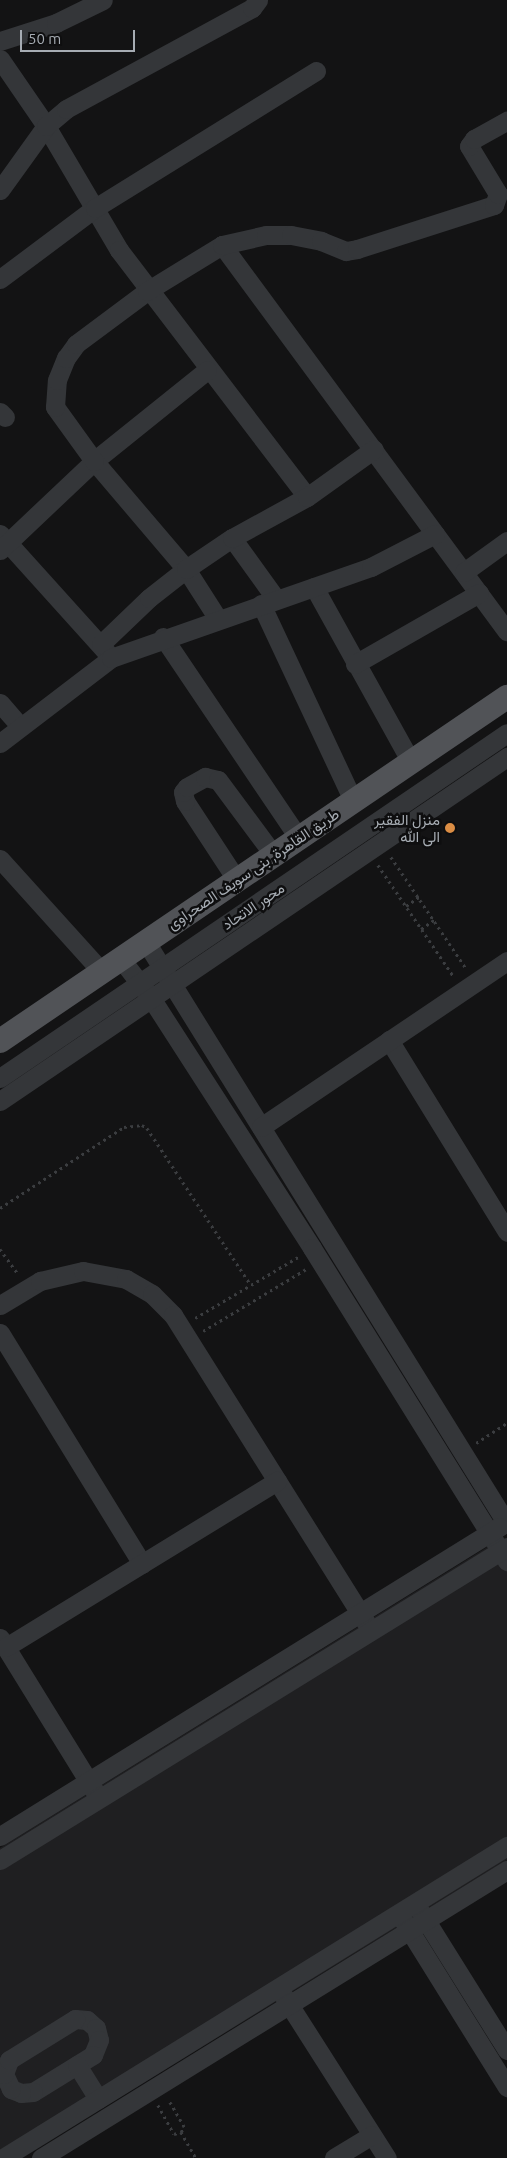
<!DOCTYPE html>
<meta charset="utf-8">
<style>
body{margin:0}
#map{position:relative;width:507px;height:2158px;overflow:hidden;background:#131314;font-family:Ubuntu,Vazirmatn,sans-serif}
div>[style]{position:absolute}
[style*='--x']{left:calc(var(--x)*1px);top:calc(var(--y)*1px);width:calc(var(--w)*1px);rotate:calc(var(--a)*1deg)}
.built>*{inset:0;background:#1f1f21}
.path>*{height:2.5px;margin-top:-1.25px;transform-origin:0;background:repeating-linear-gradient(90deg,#3b3d40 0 2.5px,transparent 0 6.5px)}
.minor>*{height:19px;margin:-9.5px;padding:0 9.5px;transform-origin:9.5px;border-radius:9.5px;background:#343639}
.major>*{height:24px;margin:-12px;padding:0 12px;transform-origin:12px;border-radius:12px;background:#515357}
.dots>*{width:14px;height:14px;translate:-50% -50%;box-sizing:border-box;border:2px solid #0e0e0f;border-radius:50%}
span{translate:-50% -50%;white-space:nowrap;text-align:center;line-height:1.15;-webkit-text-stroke:5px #0e0e0f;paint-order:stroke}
.poi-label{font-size:15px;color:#a6acb3}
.right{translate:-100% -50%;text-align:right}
.street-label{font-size:15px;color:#a6acb3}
.scale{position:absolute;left:20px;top:30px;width:115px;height:22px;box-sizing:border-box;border:2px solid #a6acb3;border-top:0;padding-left:6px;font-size:15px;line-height:18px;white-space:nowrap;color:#a6acb3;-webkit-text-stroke:4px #0e0e0f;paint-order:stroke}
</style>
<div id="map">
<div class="built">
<div style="clip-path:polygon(502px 1538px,507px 1546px,507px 1860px,21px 2158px,0 2158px,0 1848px)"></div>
</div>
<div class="path">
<div style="--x:391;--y:857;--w:134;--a:56"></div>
<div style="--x:378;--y:865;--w:135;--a:55.8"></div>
<div style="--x:406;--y:906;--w:16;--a:-35"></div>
<div style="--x:421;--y:929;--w:16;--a:-35"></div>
<div style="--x:0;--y:1208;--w:148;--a:-33.2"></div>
<div style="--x:124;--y:1127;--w:18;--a:-6"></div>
<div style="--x:142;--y:1125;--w:6;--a:31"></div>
<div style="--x:147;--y:1128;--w:188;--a:56.5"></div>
<div style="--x:0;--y:1249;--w:31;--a:54"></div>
<div style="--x:195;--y:1318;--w:120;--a:-30.6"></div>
<div style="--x:203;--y:1331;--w:120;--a:-31"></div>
<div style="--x:476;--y:1443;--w:37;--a:-33"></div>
<div style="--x:158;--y:2105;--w:33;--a:61"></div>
<div style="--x:174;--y:2134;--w:7;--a:-16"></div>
<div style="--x:181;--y:2132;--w:6;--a:-59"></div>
<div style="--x:184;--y:2127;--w:32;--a:-120"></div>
<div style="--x:181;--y:2132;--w:30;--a:60"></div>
</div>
<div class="minor">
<div style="--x:0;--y:41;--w:59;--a:-17.8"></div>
<div style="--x:56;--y:23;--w:52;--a:-26.1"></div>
<div style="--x:0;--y:59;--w:81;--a:55.5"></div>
<div style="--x:46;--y:126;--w:144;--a:59.5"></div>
<div style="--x:119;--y:250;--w:310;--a:52.7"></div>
<div style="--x:0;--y:190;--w:79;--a:-54.3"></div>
<div style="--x:46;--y:126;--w:26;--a:-40"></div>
<div style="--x:66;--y:109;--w:212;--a:-28.5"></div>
<div style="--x:252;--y:8;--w:10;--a:-53"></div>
<div style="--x:222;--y:245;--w:480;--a:53.6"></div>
<div style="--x:0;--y:279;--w:119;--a:-36.8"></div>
<div style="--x:95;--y:208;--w:260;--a:-31.8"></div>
<div style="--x:0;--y:412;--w:7;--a:45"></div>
<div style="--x:0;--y:534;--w:160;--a:48"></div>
<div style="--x:232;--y:538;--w:75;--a:54.2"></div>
<div style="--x:0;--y:550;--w:129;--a:-43.4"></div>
<div style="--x:94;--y:461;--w:145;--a:-38.8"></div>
<div style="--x:464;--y:572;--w:53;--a:-35.8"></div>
<div style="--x:314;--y:587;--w:200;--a:61"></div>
<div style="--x:261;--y:604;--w:217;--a:64.9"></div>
<div style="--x:218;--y:619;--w:59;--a:-122.6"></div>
<div style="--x:186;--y:569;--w:142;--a:-130.4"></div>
<div style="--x:94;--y:461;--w:67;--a:-125.8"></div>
<div style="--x:55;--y:407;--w:27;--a:-86"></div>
<div style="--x:57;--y:380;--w:24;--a:-68"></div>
<div style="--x:66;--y:358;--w:17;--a:-54"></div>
<div style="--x:76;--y:344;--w:89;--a:-36.7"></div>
<div style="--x:147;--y:291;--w:88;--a:-31.5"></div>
<div style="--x:222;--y:245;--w:45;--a:-12.8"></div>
<div style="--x:266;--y:235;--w:25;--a:0"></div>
<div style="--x:291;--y:235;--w:31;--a:11"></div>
<div style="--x:321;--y:241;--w:27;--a:22"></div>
<div style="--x:346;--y:251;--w:11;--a:-10"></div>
<div style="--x:357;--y:249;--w:144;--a:-17.8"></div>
<div style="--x:494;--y:205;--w:12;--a:-70"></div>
<div style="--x:498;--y:194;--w:56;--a:-121.1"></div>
<div style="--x:469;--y:146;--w:9;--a:-54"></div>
<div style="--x:474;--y:139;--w:38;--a:-29"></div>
<div style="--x:163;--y:637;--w:241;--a:56"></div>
<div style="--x:101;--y:644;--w:66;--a:-43.8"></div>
<div style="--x:149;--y:598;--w:47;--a:-38.1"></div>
<div style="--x:186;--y:569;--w:55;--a:-34"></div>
<div style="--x:232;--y:538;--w:85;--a:-28.7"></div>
<div style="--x:307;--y:497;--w:82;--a:-35.6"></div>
<div style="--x:355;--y:664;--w:143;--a:-29.8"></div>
<div style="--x:0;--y:703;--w:29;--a:49"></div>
<div style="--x:0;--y:743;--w:140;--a:-37.4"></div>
<div style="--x:111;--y:658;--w:275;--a:-19.3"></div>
<div style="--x:371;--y:567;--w:72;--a:-27.3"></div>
<div style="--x:0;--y:859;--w:152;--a:47.9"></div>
<div style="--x:236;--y:879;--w:93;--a:-123.2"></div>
<div style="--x:185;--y:801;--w:9;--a:-103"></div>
<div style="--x:183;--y:792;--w:6;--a:-51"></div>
<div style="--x:187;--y:787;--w:21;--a:-29"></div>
<div style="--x:205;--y:777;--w:13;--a:13"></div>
<div style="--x:218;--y:780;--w:92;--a:53.4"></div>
<div style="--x:146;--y:942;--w:685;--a:58.19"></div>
<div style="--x:121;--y:959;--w:49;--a:52.4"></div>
<div style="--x:151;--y:998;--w:297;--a:57.2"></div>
<div style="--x:312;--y:1248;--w:369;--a:58.1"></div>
<div style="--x:389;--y:1040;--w:225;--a:58.4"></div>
<div style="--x:0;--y:1078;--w:613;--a:-34.23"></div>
<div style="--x:0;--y:1101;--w:613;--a:-34.16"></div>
<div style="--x:261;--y:1127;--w:297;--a:-34"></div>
<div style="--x:0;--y:1305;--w:47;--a:-31"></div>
<div style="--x:40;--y:1281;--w:44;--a:-13.1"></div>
<div style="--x:83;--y:1271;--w:44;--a:10.5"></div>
<div style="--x:126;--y:1279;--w:30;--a:30"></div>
<div style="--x:152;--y:1294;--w:30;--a:45"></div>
<div style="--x:173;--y:1315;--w:363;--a:57.9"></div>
<div style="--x:0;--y:1333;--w:271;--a:58.4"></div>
<div style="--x:0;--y:1638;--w:181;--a:58.3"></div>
<div style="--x:6;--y:1647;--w:318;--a:-31.5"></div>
<div style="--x:0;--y:1836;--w:587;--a:-31.77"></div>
<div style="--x:0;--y:1860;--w:596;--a:-31.69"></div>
<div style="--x:420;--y:1911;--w:164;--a:58"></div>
<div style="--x:403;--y:1920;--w:197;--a:58.1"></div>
<div style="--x:283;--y:1995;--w:193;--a:57.5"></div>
<div style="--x:75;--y:2019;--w:12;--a:5"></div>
<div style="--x:87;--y:2020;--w:12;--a:42"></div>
<div style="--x:96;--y:2028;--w:12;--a:76"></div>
<div style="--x:99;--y:2040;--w:16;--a:112"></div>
<div style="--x:93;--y:2055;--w:70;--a:148.3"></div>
<div style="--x:33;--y:2092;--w:12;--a:175"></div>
<div style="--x:21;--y:2093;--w:11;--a:-158"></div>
<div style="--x:11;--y:2089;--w:17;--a:-115"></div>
<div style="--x:4;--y:2074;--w:15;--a:-70"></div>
<div style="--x:9;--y:2060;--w:78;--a:-31.8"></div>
<div style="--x:77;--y:2065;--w:40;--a:58"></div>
<div style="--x:3;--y:2158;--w:593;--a:-31.76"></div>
<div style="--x:41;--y:2158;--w:548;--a:-31.72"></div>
<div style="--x:334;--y:2158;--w:44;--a:-31.2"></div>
</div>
<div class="major">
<div style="--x:0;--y:1041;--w:613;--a:-34.16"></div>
</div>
<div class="dots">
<div style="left:450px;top:828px;background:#db8d44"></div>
</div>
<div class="poi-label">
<span class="right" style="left:440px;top:828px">منزل الفقير<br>الى الله</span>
</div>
<div class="street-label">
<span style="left:253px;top:869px;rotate:-34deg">طريق القاهرة, بنى سويف الصحراوى</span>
<span style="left:253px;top:906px;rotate:-34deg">محور الاتحاد</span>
</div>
<div class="scale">50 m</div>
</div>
